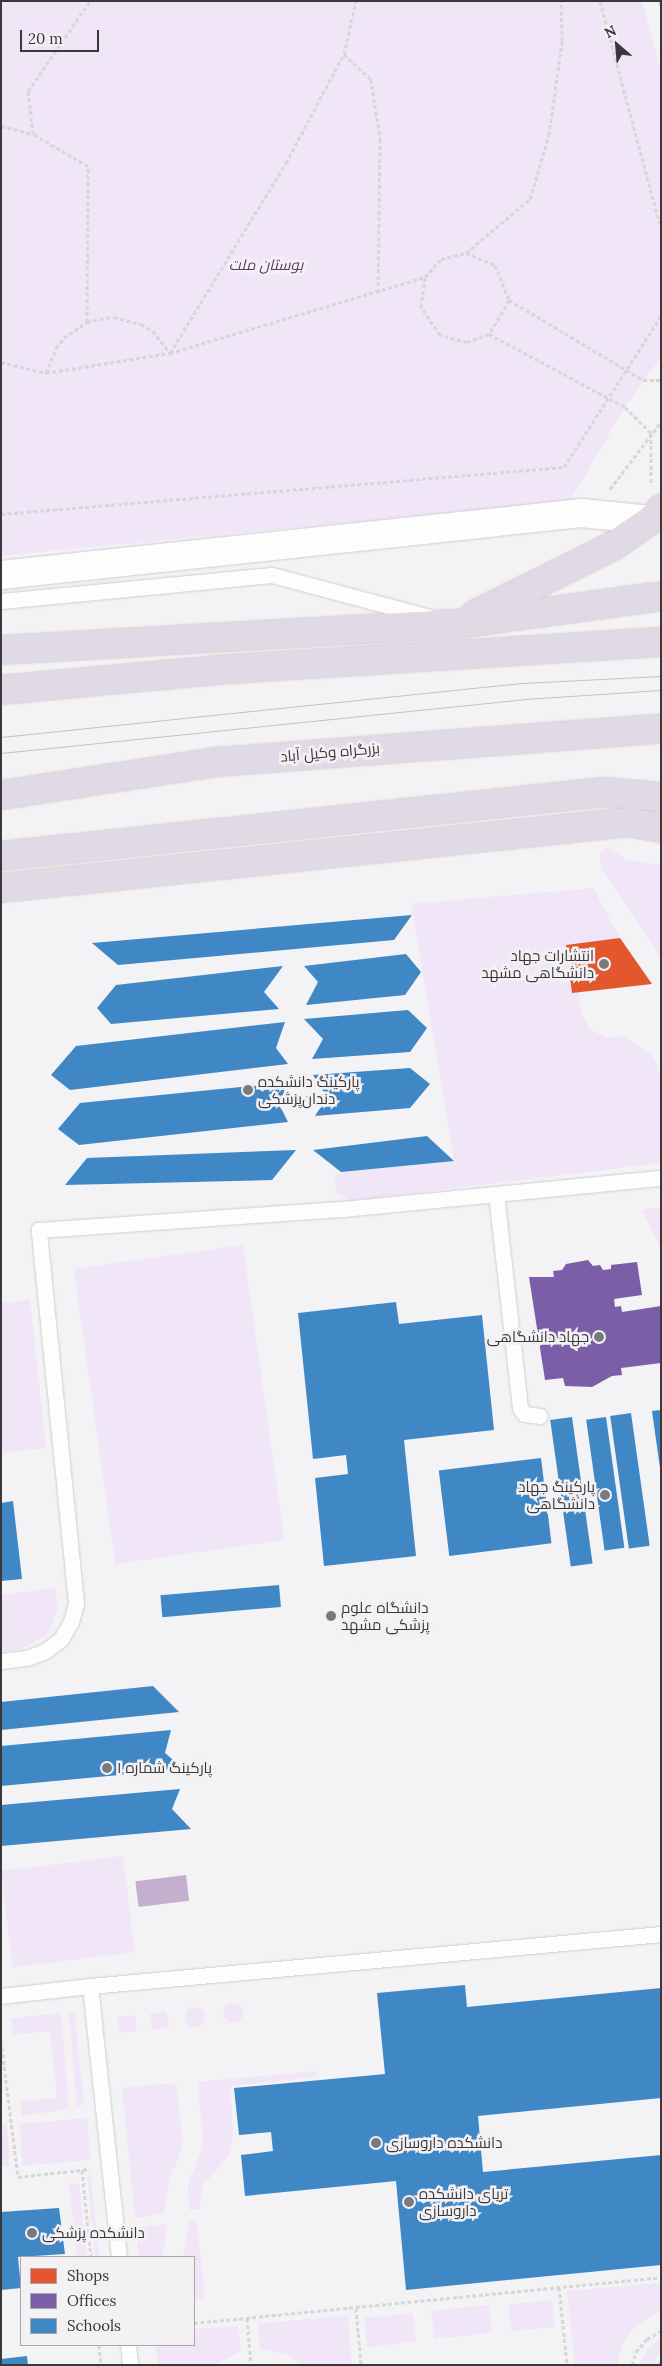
<!DOCTYPE html>
<meta charset="utf-8">
<style>
body{margin:0}
#map{position:relative;width:662px;height:2366px;overflow:hidden;background:#f3f2f4;font-family:Lora,Cairo,serif}
div>[style]{position:absolute}
[style*='--x']{left:calc(var(--x)*1px);top:calc(var(--y)*1px);width:calc(var(--w)*1px);rotate:calc(var(--a)*1deg)}
.green>*{inset:0;background:#f1e5f8;transform-origin:0 0}
.round{border-radius:50%}
.water>*{inset:0;background:#c4b0ce;transform-origin:0 0}
.shops>*{inset:0;background:#e4572e}
.offices>*{inset:0;background:#7b5ea7}
.schools>*{inset:0;background:#3f88c5;transform-origin:0 0}
.path>*{height:3px;margin-top:-1.5px;transform-origin:0;background:repeating-linear-gradient(90deg,#d7d7d7 0 4px,transparent 0 6.5px)}
.roads{filter:drop-shadow(0 0 1px #cfcecf) drop-shadow(0 0 1px #cfcecf)}
.lane>*{height:15px;margin:-7.5px;padding:0 7.5px;transform-origin:7.5px;border-radius:7.5px;background:#fdfdfd}
.street>*{height:28px;margin:-14px;padding:0 14px;transform-origin:14px;border-radius:14px;background:#fdfdfd}
.highway>*{height:28px;margin:-14px;padding:0 14px;transform-origin:14px;border-radius:14px;background:#e2d9e6}
.tram>*{height:1px;margin:-0.5px;padding:0 0.5px;transform-origin:0.5px;border-radius:0.5px;background:#c3c2c4}
.dots>*{width:14px;height:14px;translate:-50% -50%;box-sizing:border-box;border:2px solid #f4f1f5;border-radius:50%}
span{translate:-50% -50%;white-space:nowrap;text-align:center;line-height:1.15;-webkit-text-stroke:5px #f4f1f5;paint-order:stroke}
.park-label{font-size:15px;color:#5c366d;font-style:italic}
.street-label{font-size:15px;color:#39383a}
.poi-label{font-size:15px;color:#39383a}
.right{translate:-100% -50%;text-align:right}
.left{translate:0 -50%;text-align:left}
.frame{position:absolute;inset:0;border:2px solid #39383a;pointer-events:none}
.legend{position:absolute;left:20px;top:2256px;width:175px;height:90px;box-sizing:border-box;background:#f4f1f5;border:1px solid #a9a7aa;margin:0;padding:6px 9px;list-style:none;font-size:15px;color:#39383a}
.legend li{display:flex;align-items:center;gap:10px;height:25px}
.legend b{width:25px;border:1px solid #a9a7aa}
.north{position:absolute;left:592px;top:20px;width:50px;height:50px;-webkit-text-stroke:4px #f4f1f5;paint-order:stroke;rotate:333deg;font-size:14px;font-weight:700;line-height:20px;text-align:center;color:#39383a}
.north::after{content:'';display:block;margin:auto;width:18px;height:22px;background:#39383a;clip-path:polygon(50% 0,100% 100%,50% 72%,0 100%)}
.scale{position:absolute;left:20px;top:30px;width:79px;height:22px;box-sizing:border-box;border:2px solid #39383a;border-top:0;padding-left:6px;font-size:15px;line-height:18px;white-space:nowrap;color:#39383a;-webkit-text-stroke:4px #f4f1f5;paint-order:stroke}
</style>
<div id="map">
<div class="green">
<div style="clip-path:polygon(1px 1px,642px 1px,661px 70px,661px 357px,625px 407px,570px 501px,1px 556px)"></div>
<div style="clip-path:polygon(607px 848px,627px 860px,661px 865px,661px 958px,601px 868px,600px 852px)"></div>
<div style="clip-path:polygon(593px 888px,620px 938px,566px 945px,572px 993px,578px 992px,582px 1015px,590px 1030px,608px 1038px,622px 1036px,650px 1054px,658px 1067px,661px 1083px,661px 1163px,350px 1201px,336px 1192px,334px 1175px,341px 1172px,454px 1161px,411px 904px)"></div>
<div style="clip-path:polygon(661px 1207px,661px 1249px,642px 1210px)"></div>
<div style="left:243px;top:1245px;width:298px;height:171px;rotate:82deg"></div>
<div style="clip-path:polygon(30px 1300px,46px 1448px,1px 1453px,1px 1303px)"></div>
<div style="clip-path:polygon(55px 1588px,58px 1608px,48px 1634px,21px 1649px,1px 1652px,1px 1595px)"></div>
<div style="left:123px;top:1856px;width:97px;height:123px;rotate:83deg"></div>
<div class="round" style="left:223px;top:2003px;width:20px;height:20px"></div>
<div class="round" style="left:185px;top:2007px;width:20px;height:20px"></div>
<div style="left:166px;top:2011px;width:16px;height:17px;rotate:79deg"></div>
<div style="clip-path:polygon(61px 2013px,69px 2109px,22px 2116px,21px 2101px,57px 2098px,50px 2031px,13px 2035px,11px 2018px)"></div>
<div style="clip-path:polygon(69px 2014px,75px 2014px,84px 2105px,77px 2106px)"></div>
<div style="left:135px;top:2015px;width:16px;height:18px;rotate:83deg"></div>
<div style="clip-path:polygon(316px 2071px,317px 2077px,230px 2086px,233px 2134px,230px 2153px,202px 2187px,200px 2209px,189px 2210px,188px 2185px,203px 2145px,198px 2082px)"></div>
<div style="clip-path:polygon(176px 2083px,183px 2145px,169px 2181px,163px 2214px,135px 2218px,122px 2088px)"></div>
<div style="left:87px;top:2118px;width:42px;height:68px;rotate:85deg"></div>
<div style="clip-path:polygon(1px 2125px,7px 2125px,10px 2166px,1px 2167px)"></div>
<div style="left:91px;top:2177px;width:80px;height:4px;rotate:84deg"></div>
<div style="left:79px;top:2183px;width:74px;height:10px;rotate:84deg"></div>
<div style="clip-path:polygon(197px 2221px,205px 2299px,194px 2299px,194px 2257px,183px 2257px,189px 2222px)"></div>
<div style="clip-path:polygon(166px 2224px,166px 2239px,161px 2257px,139px 2257px,136px 2227px)"></div>
<div style="clip-path:polygon(661px 2283px,661px 2311px,632px 2329px,622px 2344px,617px 2364px,575px 2365px,567px 2291px)"></div>
<div style="left:552px;top:2300px;width:27px;height:44px;rotate:84deg"></div>
<div style="left:489px;top:2305px;width:28px;height:58px;rotate:84deg"></div>
<div style="left:413px;top:2313px;width:29px;height:49px;rotate:84deg"></div>
<div style="clip-path:polygon(348px 2315px,352px 2365px,302px 2365px,287px 2354px,260px 2349px,258px 2324px)"></div>
<div style="clip-path:polygon(238px 2326px,241px 2351px,214px 2365px,158px 2365px,156px 2345px,194px 2345px,194px 2329px)"></div>
<div style="clip-path:polygon(661px 2337px,661px 2351px,653px 2365px,640px 2365px,645px 2353px)"></div>
</div>
<div class="water">
<div style="left:186px;top:1875px;width:26px;height:51px;rotate:83deg"></div>
</div>
<div class="shops">
<div style="clip-path:polygon(620px 938px,652px 984px,572px 993px,566px 945px)"></div>
</div>
<div class="offices">
<div style="clip-path:polygon(588px 1260px,593px 1266px,600px 1265px,603px 1270px,611px 1269px,611px 1265px,637px 1262px,642px 1295px,614px 1299px,615px 1307px,621px 1306px,622px 1312px,661px 1306px,661px 1363px,621px 1368px,622px 1375px,612px 1376px,592px 1387px,565px 1386px,563px 1378px,545px 1380px,529px 1277px,554px 1277px,553px 1271px,562px 1270px,566px 1264px)"></div>
</div>
<div class="schools">
<div style="clip-path:polygon(412px 915px,394px 940px,118px 965px,92px 943px)"></div>
<div style="clip-path:polygon(406px 954px,421px 972px,405px 995px,306px 1005px,318px 982px,304px 966px)"></div>
<div style="clip-path:polygon(283px 966px,264px 992px,279px 1009px,111px 1024px,97px 1008px,116px 985px)"></div>
<div style="clip-path:polygon(408px 1010px,427px 1028px,410px 1052px,312px 1059px,323px 1039px,304px 1019px)"></div>
<div style="clip-path:polygon(285px 1022px,276px 1048px,288px 1064px,70px 1090px,51px 1075px,76px 1046px)"></div>
<div style="clip-path:polygon(410px 1068px,430px 1084px,410px 1108px,315px 1116px,327px 1097px,313px 1075px)"></div>
<div style="clip-path:polygon(291px 1082px,278px 1102px,288px 1122px,79px 1145px,58px 1129px,80px 1103px)"></div>
<div style="clip-path:polygon(427px 1136px,454px 1161px,341px 1172px,313px 1150px)"></div>
<div style="clip-path:polygon(296px 1150px,272px 1180px,65px 1185px,87px 1158px)"></div>
<div style="clip-path:polygon(396px 1302px,399px 1324px,482px 1315px,494px 1430px,404px 1440px,416px 1556px,324px 1566px,315px 1478px,348px 1474px,346px 1455px,313px 1459px,298px 1313px)"></div>
<div style="clip-path:polygon(661px 1410px,661px 1467px,660px 1468px,652px 1411px)"></div>
<div style="left:631px;top:1413px;width:134px;height:21px;rotate:82deg"></div>
<div style="left:572px;top:1417px;width:148px;height:22px;rotate:82deg"></div>
<div style="left:606px;top:1417px;width:132px;height:20px;rotate:82deg"></div>
<div style="left:541px;top:1458px;width:86px;height:103px;rotate:83deg"></div>
<div style="clip-path:polygon(13px 1501px,22px 1579px,1px 1581px,1px 1503px)"></div>
<div style="left:279px;top:1585px;width:22px;height:119px;rotate:85deg"></div>
<div style="clip-path:polygon(153px 1686px,179px 1712px,1px 1730px,1px 1702px)"></div>
<div style="clip-path:polygon(171px 1730px,165px 1753px,184px 1769px,1px 1786px,1px 1746px)"></div>
<div style="clip-path:polygon(180px 1789px,172px 1809px,191px 1829px,1px 1846px,1px 1805px)"></div>
<div style="clip-path:polygon(465px 1985px,467px 2007px,661px 1988px,661px 2098px,478px 2116px,483px 2172px,661px 2155px,661px 2265px,406px 2290px,396px 2181px,245px 2196px,241px 2155px,273px 2151px,271px 2132px,239px 2135px,234px 2088px,385px 2074px,377px 1993px)"></div>
<div style="clip-path:polygon(59px 2208px,65px 2254px,18px 2257px,21px 2288px,1px 2290px,1px 2212px)"></div>
<div style="clip-path:polygon(27px 2356px,28px 2365px,1px 2365px,1px 2359px)"></div>
</div>
<div class="path">
<div style="--x:600;--y:1;--w:235;--a:75"></div>
<div style="--x:659;--y:1;--w:5;--a:68"></div>
<div style="--x:344;--y:54;--w:37;--a:43"></div>
<div style="--x:371;--y:79;--w:61;--a:81.5"></div>
<div style="--x:380;--y:139;--w:155;--a:90.7"></div>
<div style="--x:1;--y:126;--w:33;--a:14"></div>
<div style="--x:466;--y:253;--w:84;--a:-40.2"></div>
<div style="--x:530;--y:199;--w:67;--a:-73.5"></div>
<div style="--x:549;--y:135;--w:95;--a:-82.1"></div>
<div style="--x:562;--y:41;--w:40;--a:-91.4"></div>
<div style="--x:466;--y:253;--w:31;--a:22"></div>
<div style="--x:495;--y:265;--w:38;--a:68"></div>
<div style="--x:509;--y:300;--w:39;--a:120"></div>
<div style="--x:489;--y:334;--w:23;--a:160"></div>
<div style="--x:467;--y:342;--w:28;--a:-165"></div>
<div style="--x:440;--y:335;--w:34;--a:-124"></div>
<div style="--x:421;--y:307;--w:30;--a:-82"></div>
<div style="--x:425;--y:277;--w:24;--a:-48"></div>
<div style="--x:441;--y:259;--w:26;--a:-13"></div>
<div style="--x:509;--y:300;--w:156;--a:30.8"></div>
<div style="--x:643;--y:380;--w:18;--a:0"></div>
<div style="--x:87;--y:322;--w:156;--a:-89.6"></div>
<div style="--x:88;--y:166;--w:64;--a:-149.8"></div>
<div style="--x:33;--y:134;--w:43;--a:-96.6"></div>
<div style="--x:28;--y:91;--w:109;--a:-55.4"></div>
<div style="--x:489;--y:334;--w:154;--a:28.2"></div>
<div style="--x:625;--y:407;--w:37;--a:45"></div>
<div style="--x:651;--y:433;--w:52;--a:90"></div>
<div style="--x:1;--y:362;--w:46;--a:13.7"></div>
<div style="--x:46;--y:373;--w:126;--a:-9.2"></div>
<div style="--x:170;--y:353;--w:266;--a:-16.6"></div>
<div style="--x:46;--y:373;--w:27;--a:-68"></div>
<div style="--x:56;--y:348;--w:13;--a:-51"></div>
<div style="--x:64;--y:338;--w:28;--a:-35"></div>
<div style="--x:87;--y:322;--w:13;--a:-13"></div>
<div style="--x:100;--y:319;--w:14;--a:-8"></div>
<div style="--x:114;--y:317;--w:28;--a:15"></div>
<div style="--x:141;--y:324;--w:14;--a:30"></div>
<div style="--x:153;--y:331;--w:28;--a:52"></div>
<div style="--x:170;--y:353;--w:223;--a:-58.6"></div>
<div style="--x:286;--y:163;--w:123;--a:-62"></div>
<div style="--x:344;--y:54;--w:54;--a:-77.2"></div>
<div style="--x:610;--y:489;--w:84;--a:-52.7"></div>
<div style="--x:1;--y:514;--w:565;--a:-4.77"></div>
<div style="--x:564;--y:467;--w:179;--a:-57.3"></div>
<div style="--x:1;--y:2041;--w:137;--a:82.9"></div>
<div style="--x:18;--y:2177;--w:72;--a:-6.3"></div>
<div style="--x:82;--y:2170;--w:87;--a:84.1"></div>
<div style="--x:559;--y:2287;--w:78;--a:84.1"></div>
<div style="--x:356;--y:2308;--w:57;--a:85"></div>
<div style="--x:247;--y:2318;--w:47;--a:85.1"></div>
<div style="--x:194;--y:2323;--w:469;--a:-5.6"></div>
<div style="--x:99;--y:2345;--w:20;--a:84"></div>
<div style="--x:632;--y:2365;--w:14;--a:-73"></div>
<div style="--x:636;--y:2352;--w:17;--a:-50"></div>
<div style="--x:647;--y:2339;--w:16;--a:-30"></div>
<div style="--x:658;--y:2365;--w:5;--a:-53"></div>
</div>
<div class="roads">
<div class="lane">
<div style="--x:1;--y:601;--w:272;--a:-5.5"></div>
<div style="--x:272;--y:575;--w:168;--a:14.9"></div>
<div style="--x:496;--y:1194;--w:215;--a:83.6"></div>
<div style="--x:520;--y:1408;--w:7;--a:56"></div>
<div style="--x:524;--y:1414;--w:16;--a:7"></div>
<div style="--x:1;--y:1661;--w:26;--a:-7"></div>
<div style="--x:27;--y:1658;--w:19;--a:-21"></div>
<div style="--x:45;--y:1651;--w:20;--a:-37"></div>
<div style="--x:61;--y:1639;--w:20;--a:-60"></div>
<div style="--x:71;--y:1622;--w:20;--a:-75"></div>
<div style="--x:76;--y:1603;--w:375;--a:-95.7"></div>
<div style="--x:39;--y:1230;--w:305;--a:-4"></div>
<div style="--x:343;--y:1209;--w:320;--a:-5.6"></div>
<div style="--x:90;--y:1986;--w:573;--a:-5.2"></div>
<div style="--x:1;--y:1996;--w:90;--a:-6.4"></div>
<div style="--x:90;--y:1986;--w:273;--a:83.9"></div>
<div style="--x:128;--y:2345;--w:20;--a:84"></div>
</div>
<div class="street">
<div style="--x:1;--y:575;--w:584;--a:-6.09"></div>
<div style="--x:582;--y:513;--w:69;--a:5.8"></div>
</div>
<div class="highway">
<div style="--x:474;--y:615;--w:155;--a:-26.4"></div>
<div style="--x:613;--y:546;--w:46;--a:-34.4"></div>
<div style="--x:651;--y:520;--w:15;--a:-48"></div>
<div style="--x:1;--y:650;--w:457;--a:-3.3"></div>
<div style="--x:457;--y:624;--w:206;--a:-7.8"></div>
<div style="--x:1;--y:690;--w:215;--a:-5.3"></div>
<div style="--x:215;--y:670;--w:447;--a:-3.6"></div>
<div style="--x:1;--y:795;--w:219;--a:-8.7"></div>
<div style="--x:217;--y:762;--w:445;--a:-4.3"></div>
<div style="--x:1;--y:856;--w:607;--a:-6.05"></div>
<div style="--x:605;--y:792;--w:56;--a:5.1"></div>
<div style="--x:1;--y:888;--w:631;--a:-6"></div>
<div style="--x:629;--y:822;--w:33;--a:11"></div>
</div>
</div>
<div class="tram">
<div style="--x:1;--y:737;--w:524;--a:-5.92"></div>
<div style="--x:522;--y:683;--w:139;--a:-2.9"></div>
<div style="--x:1;--y:753;--w:527;--a:-5.88"></div>
<div style="--x:525;--y:699;--w:136;--a:-3.8"></div>
</div>
<div class="dots">
<div style="left:604px;top:964px;background:#7a797b"></div>
<div style="left:248px;top:1090px;background:#7a797b"></div>
<div style="left:599px;top:1337px;background:#7a797b"></div>
<div style="left:605px;top:1495px;background:#7a797b"></div>
<div style="left:331px;top:1616px;background:#7a797b"></div>
<div style="left:107px;top:1768px;background:#7a797b"></div>
<div style="left:376px;top:2143px;background:#7a797b"></div>
<div style="left:409px;top:2202px;background:#7a797b"></div>
<div style="left:32px;top:2233px;background:#7a797b"></div>
</div>
<div class="park-label">
<span style="left:266px;top:265px">بوستان ملت</span>
</div>
<div class="street-label">
<span style="left:330px;top:752px;rotate:-5deg">بزرگراه وکیل آباد</span>
</div>
<div class="poi-label">
<span class="right" style="left:594px;top:964px">انتشارات جهاد<br>دانشگاهی مشهد</span>
<span class="left" style="left:258px;top:1090px">پارکینگ دانشکده<br>دندان‌پزشکی</span>
<span class="right" style="left:589px;top:1337px">جهاد دانشگاهی</span>
<span class="right" style="left:595px;top:1495px">پارکینگ جهاد<br>دانشگاهی</span>
<span class="left" style="left:341px;top:1616px">دانشگاه علوم<br>پزشکی مشهد</span>
<span class="left" style="left:117px;top:1768px">پارکینگ شماره ۱</span>
<span class="left" style="left:386px;top:2143px">دانشکده داروسازی</span>
<span class="left" style="left:419px;top:2202px">تریای دانشکده<br>داروسازی</span>
<span class="left" style="left:42px;top:2233px">دانشکده پزشکی</span>
</div>
<div class="frame"></div>
<ul class="legend">
<li><b style="height:14px;background:#e4572e"></b>Shops</li>
<li><b style="height:14px;background:#7b5ea7"></b>Offices</li>
<li><b style="height:14px;background:#3f88c5"></b>Schools</li>
</ul>
<div class="north">N</div>
<div class="scale">20 m</div>
</div>
